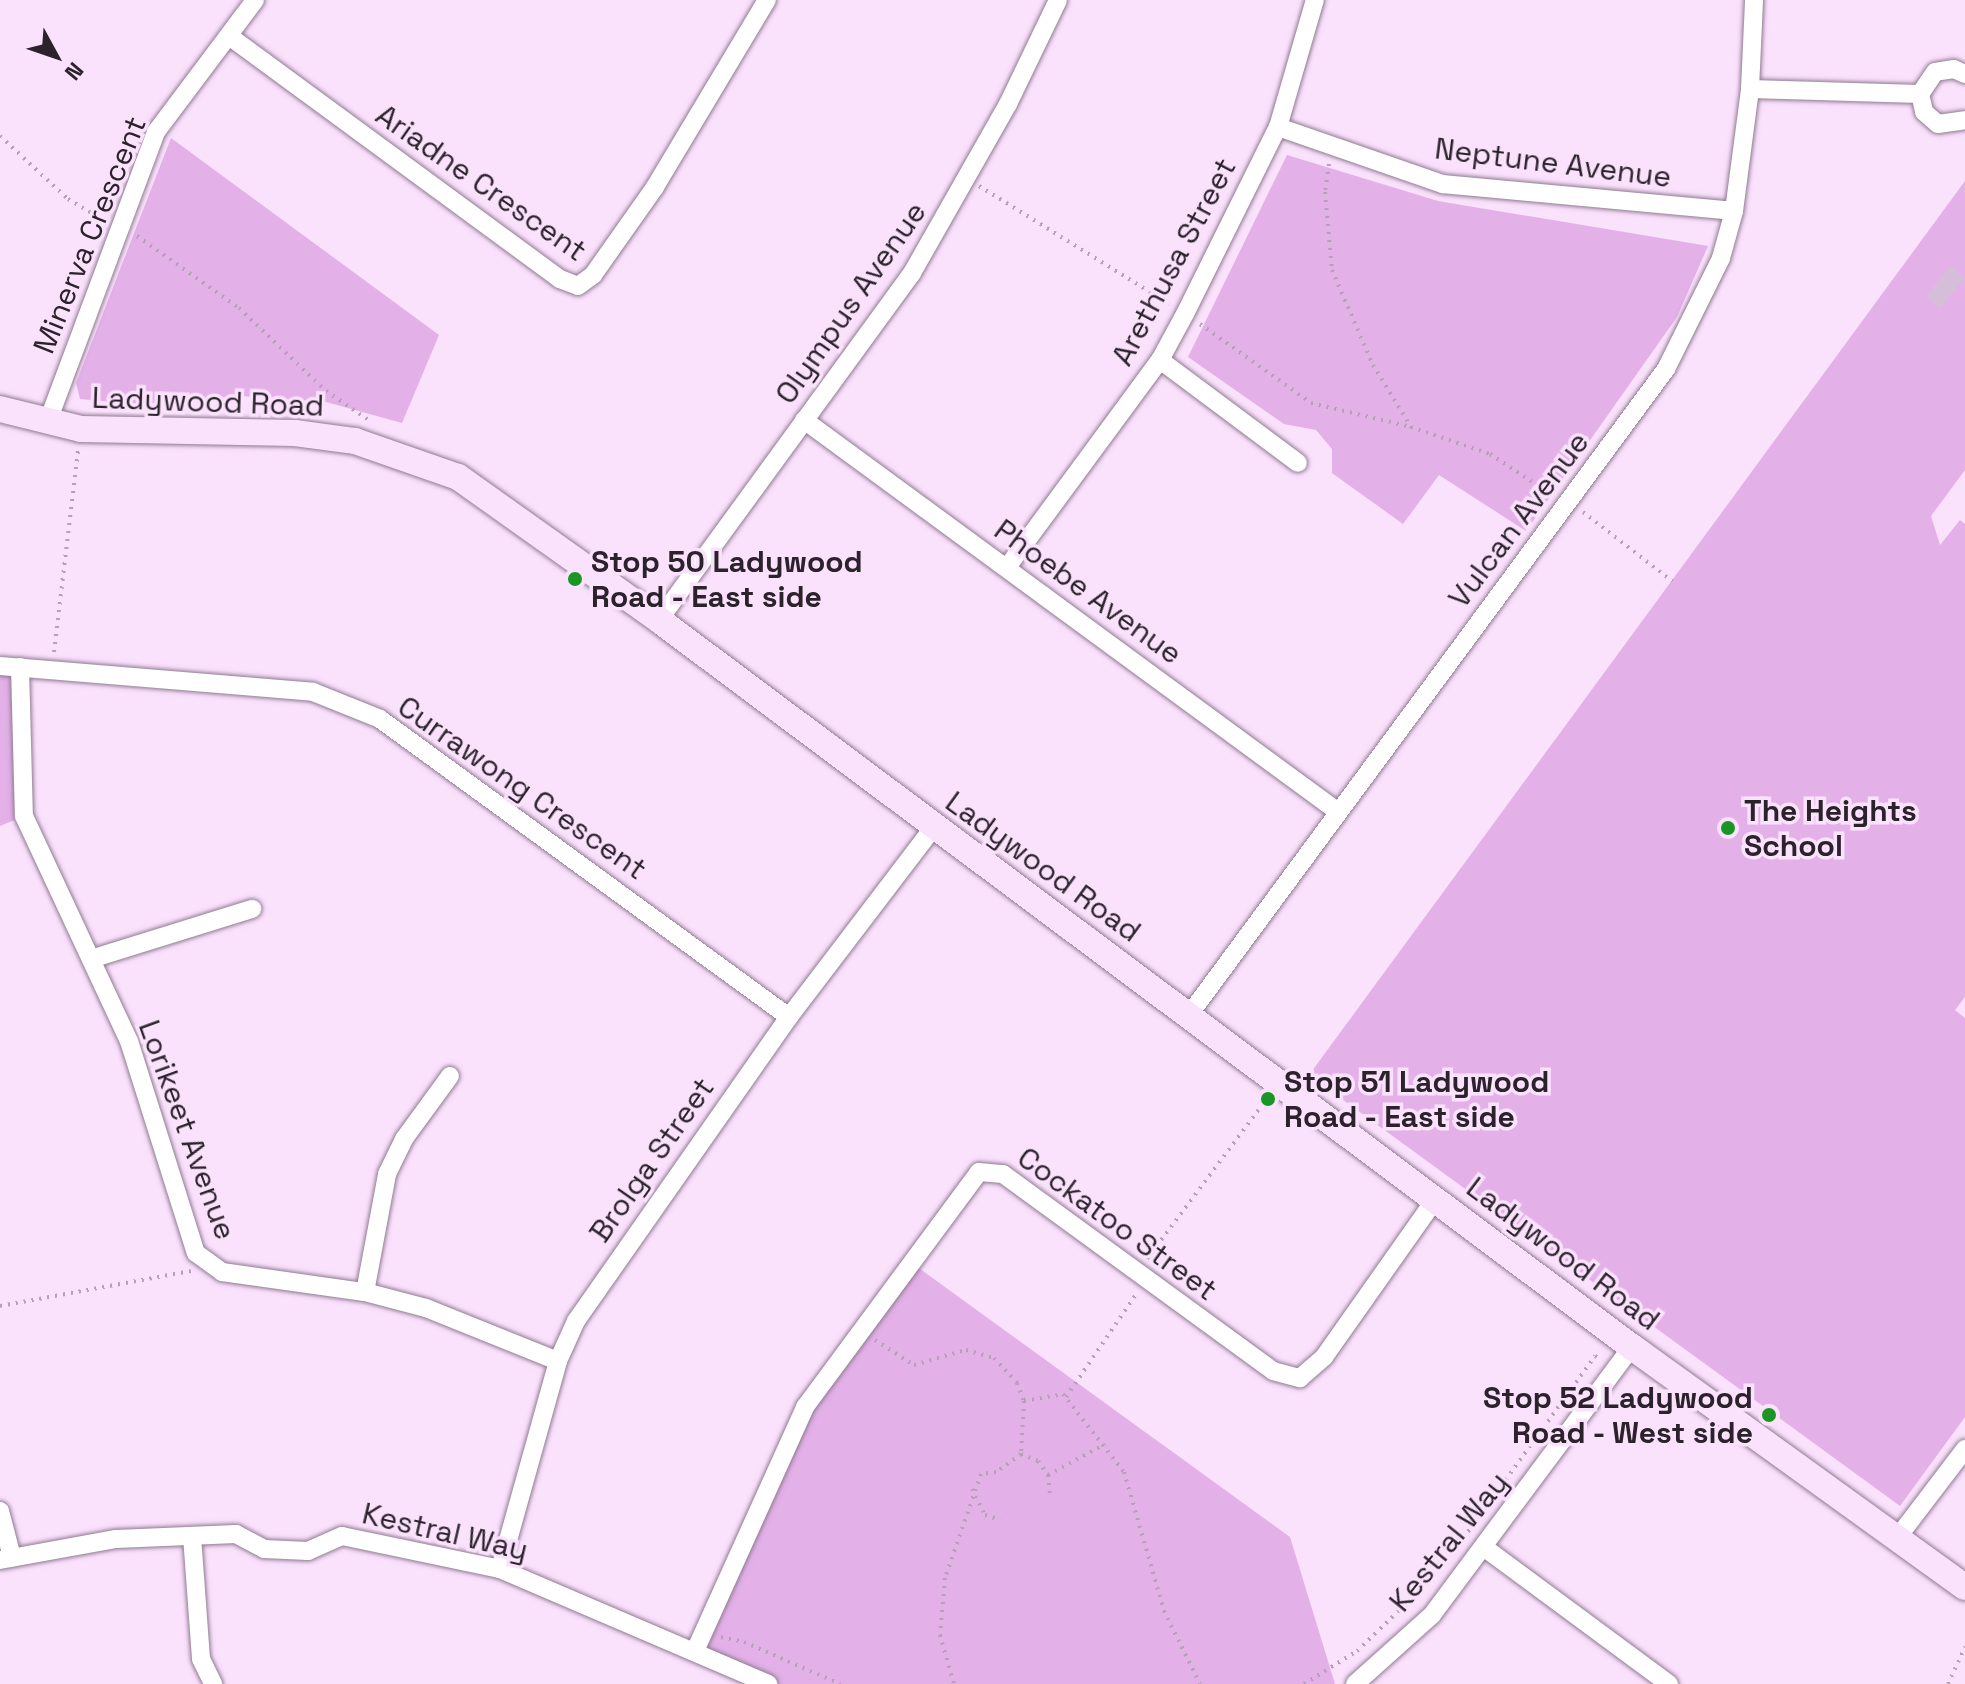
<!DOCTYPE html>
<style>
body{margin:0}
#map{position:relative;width:1965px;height:1684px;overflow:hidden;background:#fae1fc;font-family:"Space Grotesk",sans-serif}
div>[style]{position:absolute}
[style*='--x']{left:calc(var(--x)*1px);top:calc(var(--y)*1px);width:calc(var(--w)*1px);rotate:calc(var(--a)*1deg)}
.green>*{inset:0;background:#e3b0e8}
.building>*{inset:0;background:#d6bed8;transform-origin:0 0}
.path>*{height:4px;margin-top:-2px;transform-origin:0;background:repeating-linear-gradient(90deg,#b5a1b6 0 2px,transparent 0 8px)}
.roads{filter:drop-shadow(0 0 2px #907a92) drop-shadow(0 0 2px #907a92)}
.street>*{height:18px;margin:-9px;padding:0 9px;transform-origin:9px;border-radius:9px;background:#fff}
.secondary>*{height:26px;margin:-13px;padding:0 13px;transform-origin:13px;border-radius:13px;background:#fae1fc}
.dots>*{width:22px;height:22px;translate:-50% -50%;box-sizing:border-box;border:4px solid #fae1fc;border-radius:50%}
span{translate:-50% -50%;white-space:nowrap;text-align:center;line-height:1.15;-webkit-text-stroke:7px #fae1fc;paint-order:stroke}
.street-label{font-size:30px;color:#2b222c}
.poi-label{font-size:30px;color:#2b222c;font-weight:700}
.left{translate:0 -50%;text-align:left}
.right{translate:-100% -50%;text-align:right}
.north{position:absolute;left:16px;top:16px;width:80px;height:80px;-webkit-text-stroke:6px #fae1fc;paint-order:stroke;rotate:130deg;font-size:22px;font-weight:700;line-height:32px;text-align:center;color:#2b222c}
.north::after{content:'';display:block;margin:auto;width:28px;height:36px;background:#2b222c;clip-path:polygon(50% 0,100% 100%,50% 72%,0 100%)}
</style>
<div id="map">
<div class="green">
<div style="clip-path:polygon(171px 138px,439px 335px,402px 423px,326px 402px,241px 396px,137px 404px,80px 399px,76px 383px)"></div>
<div style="clip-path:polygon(1287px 155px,1438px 201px,1708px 246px,1677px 317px,1526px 531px,1439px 475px,1403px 524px,1332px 473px,1332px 449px,1316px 430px,1284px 424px,1188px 357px)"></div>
<div style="clip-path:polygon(1965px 181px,1965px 470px,1931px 516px,1940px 545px,1960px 520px,1965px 524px,1965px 997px,1955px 1010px,1965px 1018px,1965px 1417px,1900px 1506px,1309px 1075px)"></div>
<div style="clip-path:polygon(0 666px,20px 667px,24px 816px,0 826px)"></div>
<div style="clip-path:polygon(909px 1261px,1290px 1537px,1335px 1684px,768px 1684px,695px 1651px,778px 1458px)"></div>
</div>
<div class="building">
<div style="left:1950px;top:266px;width:19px;height:39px;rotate:39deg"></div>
</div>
<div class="path">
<div style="--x:0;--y:136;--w:93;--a:42.8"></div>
<div style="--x:68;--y:199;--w:42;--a:30.3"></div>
<div style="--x:1329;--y:164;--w:28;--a:98"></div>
<div style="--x:1325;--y:192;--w:78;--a:84.9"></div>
<div style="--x:1332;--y:270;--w:103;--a:66.7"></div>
<div style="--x:1373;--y:365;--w:73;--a:58.5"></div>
<div style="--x:979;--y:186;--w:224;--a:31.8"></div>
<div style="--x:137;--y:236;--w:125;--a:35.2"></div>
<div style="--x:239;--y:308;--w:120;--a:43.7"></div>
<div style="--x:326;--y:391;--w:50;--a:34.3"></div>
<div style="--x:1200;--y:324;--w:136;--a:35.4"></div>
<div style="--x:1311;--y:403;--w:103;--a:13.5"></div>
<div style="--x:1411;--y:427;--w:83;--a:18.9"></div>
<div style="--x:1490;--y:454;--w:73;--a:33.3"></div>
<div style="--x:1583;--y:512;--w:113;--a:37.8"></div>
<div style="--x:54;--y:652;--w:203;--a:-83.2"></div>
<div style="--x:1147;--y:1259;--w:199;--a:-53.2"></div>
<div style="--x:0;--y:1306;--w:194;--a:-10.4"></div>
<div style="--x:875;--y:1340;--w:46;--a:32.7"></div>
<div style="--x:914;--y:1365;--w:54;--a:-16.1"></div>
<div style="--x:966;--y:1350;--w:29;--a:16"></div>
<div style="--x:994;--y:1358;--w:34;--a:47"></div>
<div style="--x:1017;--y:1383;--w:19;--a:69"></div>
<div style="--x:1024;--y:1401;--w:53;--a:93.2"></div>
<div style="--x:1021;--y:1454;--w:31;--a:144"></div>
<div style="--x:996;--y:1472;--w:15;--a:172"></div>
<div style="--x:981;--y:1474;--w:110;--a:109.1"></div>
<div style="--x:945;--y:1578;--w:57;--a:95"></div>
<div style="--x:940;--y:1635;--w:51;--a:74.1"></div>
<div style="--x:1066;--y:1397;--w:126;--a:-55.7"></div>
<div style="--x:1024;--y:1401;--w:40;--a:-10"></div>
<div style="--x:1063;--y:1394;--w:99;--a:52"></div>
<div style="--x:1124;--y:1472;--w:145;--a:73.9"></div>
<div style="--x:1164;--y:1611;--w:81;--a:63.7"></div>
<div style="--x:1021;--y:1454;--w:18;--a:22"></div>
<div style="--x:1038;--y:1461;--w:17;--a:54"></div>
<div style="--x:1048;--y:1475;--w:18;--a:84"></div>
<div style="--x:1048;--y:1475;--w:65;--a:-28.5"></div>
<div style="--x:972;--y:1489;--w:29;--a:63"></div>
<div style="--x:985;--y:1515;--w:16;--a:18"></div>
<div style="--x:1454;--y:1551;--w:241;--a:-54.1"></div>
<div style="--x:1595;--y:1356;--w:6;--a:31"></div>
<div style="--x:721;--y:1637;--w:24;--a:12"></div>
<div style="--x:744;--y:1642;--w:105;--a:23.6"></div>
<div style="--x:1304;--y:1684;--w:62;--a:-31.9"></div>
<div style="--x:1357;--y:1651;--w:107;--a:-43.9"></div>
<div style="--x:1948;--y:1684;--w:41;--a:-65.3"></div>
</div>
<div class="roads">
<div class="street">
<div style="--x:229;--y:36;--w:411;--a:36.3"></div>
<div style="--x:560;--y:279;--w:19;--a:21"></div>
<div style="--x:578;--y:286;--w:19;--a:-36"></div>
<div style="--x:593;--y:275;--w:108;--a:-54.8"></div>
<div style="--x:655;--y:187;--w:218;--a:-59.1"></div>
<div style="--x:1965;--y:74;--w:12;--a:-156"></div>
<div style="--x:1954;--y:69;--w:19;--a:171"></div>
<div style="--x:1935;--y:72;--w:27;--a:124"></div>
<div style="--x:1920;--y:94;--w:18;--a:77"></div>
<div style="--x:1924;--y:112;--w:18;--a:41"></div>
<div style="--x:1938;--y:124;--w:27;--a:-8"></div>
<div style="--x:1750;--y:89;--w:170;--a:1.7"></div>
<div style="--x:1278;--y:127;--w:175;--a:19.1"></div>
<div style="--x:1443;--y:184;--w:292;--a:5.3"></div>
<div style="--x:1160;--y:360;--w:172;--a:36.7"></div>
<div style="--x:804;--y:420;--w:661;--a:36.26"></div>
<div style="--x:48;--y:421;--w:309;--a:-69.5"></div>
<div style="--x:156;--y:132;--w:165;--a:-53.1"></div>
<div style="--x:1008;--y:566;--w:256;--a:-53.6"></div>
<div style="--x:1160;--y:360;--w:52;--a:-61.5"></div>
<div style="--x:1185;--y:314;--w:209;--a:-63.6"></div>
<div style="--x:1278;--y:127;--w:132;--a:-73.8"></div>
<div style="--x:659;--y:620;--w:429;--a:-53.9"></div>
<div style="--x:912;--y:273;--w:194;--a:-60.4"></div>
<div style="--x:1008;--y:104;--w:115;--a:-64.3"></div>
<div style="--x:0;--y:666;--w:314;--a:4.7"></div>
<div style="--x:313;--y:692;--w:72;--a:21.9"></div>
<div style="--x:380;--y:719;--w:506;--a:36.08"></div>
<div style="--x:20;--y:667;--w:149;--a:88.5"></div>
<div style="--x:24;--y:816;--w:248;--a:65"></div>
<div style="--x:129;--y:1041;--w:222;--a:72.5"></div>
<div style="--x:196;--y:1253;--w:32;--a:36"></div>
<div style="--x:222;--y:1272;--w:144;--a:8"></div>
<div style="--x:365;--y:1292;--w:63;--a:14.7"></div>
<div style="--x:426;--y:1308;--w:142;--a:21.9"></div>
<div style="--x:91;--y:959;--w:169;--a:-17.3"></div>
<div style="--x:1189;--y:1015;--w:803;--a:-53.56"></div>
<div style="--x:1666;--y:369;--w:124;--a:-63.6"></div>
<div style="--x:1721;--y:258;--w:49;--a:-74.5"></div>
<div style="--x:1734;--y:211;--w:123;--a:-82.5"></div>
<div style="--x:1750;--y:89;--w:89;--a:-87.4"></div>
<div style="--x:365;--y:1292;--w:120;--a:-79.4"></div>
<div style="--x:387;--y:1174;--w:39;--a:-64"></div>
<div style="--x:404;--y:1139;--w:78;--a:-53.9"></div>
<div style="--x:0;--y:1511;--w:48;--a:75.4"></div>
<div style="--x:192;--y:1536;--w:123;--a:85.8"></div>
<div style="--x:201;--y:1659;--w:28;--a:64"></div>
<div style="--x:1898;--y:1537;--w:111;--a:-52.7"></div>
<div style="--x:1485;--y:1548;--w:229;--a:36.5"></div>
<div style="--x:0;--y:1560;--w:118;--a:-10.3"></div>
<div style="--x:116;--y:1539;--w:120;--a:-2.4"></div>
<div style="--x:236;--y:1534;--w:32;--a:28"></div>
<div style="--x:264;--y:1549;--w:44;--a:2.6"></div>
<div style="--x:308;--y:1551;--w:37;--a:-24"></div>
<div style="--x:342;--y:1536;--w:161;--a:11.8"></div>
<div style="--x:500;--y:1569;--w:292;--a:23.2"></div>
<div style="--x:500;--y:1569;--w:216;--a:-74.4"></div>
<div style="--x:558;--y:1361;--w:44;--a:-65.8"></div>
<div style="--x:576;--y:1321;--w:371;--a:-55"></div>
<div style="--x:789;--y:1017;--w:239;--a:-52.7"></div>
<div style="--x:695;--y:1651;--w:268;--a:-65.7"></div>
<div style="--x:805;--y:1407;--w:292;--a:-53.5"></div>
<div style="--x:979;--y:1172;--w:24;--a:5"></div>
<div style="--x:1003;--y:1174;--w:334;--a:36.1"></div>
<div style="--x:1273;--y:1371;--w:28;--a:15"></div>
<div style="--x:1300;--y:1378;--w:32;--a:-41"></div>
<div style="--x:1324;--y:1357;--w:194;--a:-54.8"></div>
<div style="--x:1355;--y:1684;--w:103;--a:-41.9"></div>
<div style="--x:1432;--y:1615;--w:334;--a:-53.3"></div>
</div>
<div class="secondary">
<div style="--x:0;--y:409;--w:83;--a:13.9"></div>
<div style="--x:81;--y:429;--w:214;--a:1.1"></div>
<div style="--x:295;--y:433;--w:61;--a:7.6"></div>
<div style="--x:355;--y:441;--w:109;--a:19.3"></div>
<div style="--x:458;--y:477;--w:247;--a:35.4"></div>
<div style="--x:659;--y:620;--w:1215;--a:36.77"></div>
<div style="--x:1632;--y:1347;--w:410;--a:35.8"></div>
</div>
</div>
<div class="dots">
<div style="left:575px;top:579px;background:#1b9525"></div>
<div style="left:1728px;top:828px;background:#1b9525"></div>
<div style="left:1268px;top:1099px;background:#1b9525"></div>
<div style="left:1769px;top:1415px;background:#1b9525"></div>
</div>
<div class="street-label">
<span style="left:1553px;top:163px;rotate:7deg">Neptune Avenue</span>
<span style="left:481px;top:183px;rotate:35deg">Ariadne Crescent</span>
<span style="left:90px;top:235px;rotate:-68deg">Minerva Crescent</span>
<span style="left:1174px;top:262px;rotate:-62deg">Arethusa Street</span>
<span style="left:851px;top:303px;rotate:-55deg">Olympus Avenue</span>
<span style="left:208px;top:402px;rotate:2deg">Ladywood Road</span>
<span style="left:1519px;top:520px;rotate:-53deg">Vulcan Avenue</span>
<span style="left:1088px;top:592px;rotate:36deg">Phoebe Avenue</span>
<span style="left:522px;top:788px;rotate:35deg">Currawong Crescent</span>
<span style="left:1043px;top:867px;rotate:36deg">Ladywood Road</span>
<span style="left:187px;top:1130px;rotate:70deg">Lorikeet Avenue</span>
<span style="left:652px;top:1160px;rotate:-55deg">Brolga Street</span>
<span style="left:1117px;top:1224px;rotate:36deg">Cockatoo Street</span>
<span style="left:1563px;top:1254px;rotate:37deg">Ladywood Road</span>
<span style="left:445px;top:1532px;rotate:13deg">Kestral Way</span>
<span style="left:1449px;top:1542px;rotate:-51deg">Kestral Way</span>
</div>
<div class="poi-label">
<span class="left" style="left:591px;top:579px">Stop 50 Ladywood<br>Road - East side</span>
<span class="left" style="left:1744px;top:828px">The Heights<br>School</span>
<span class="left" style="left:1284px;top:1099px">Stop 51 Ladywood<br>Road - East side</span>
<span class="right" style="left:1753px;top:1415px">Stop 52 Ladywood<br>Road - West side</span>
</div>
<div class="north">N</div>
</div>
